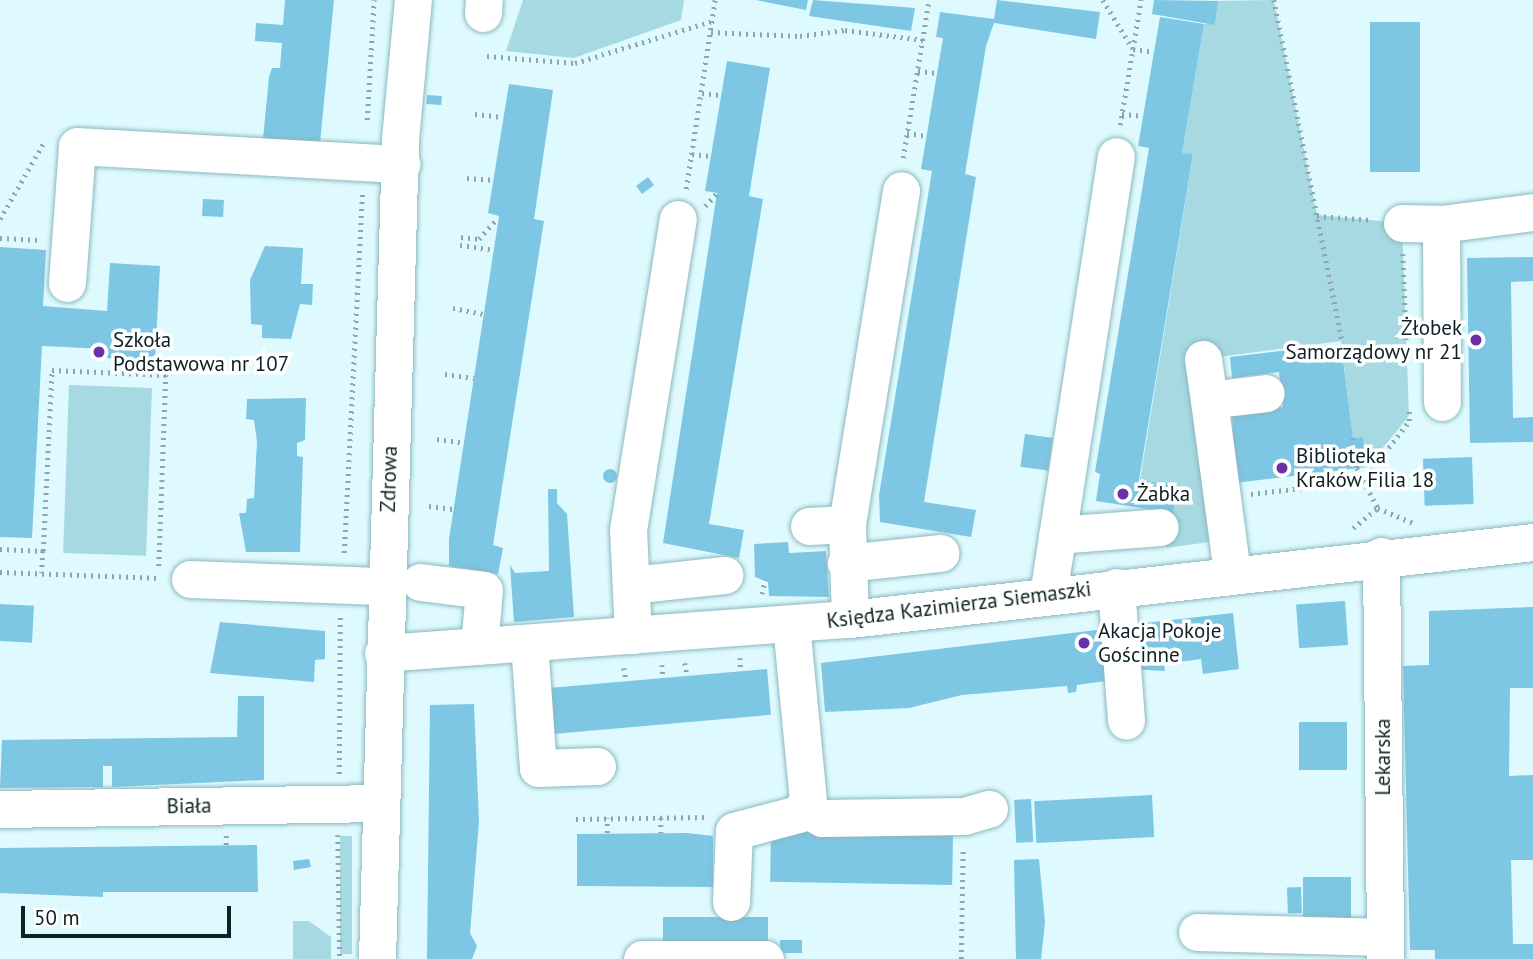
<!DOCTYPE html>
<meta charset="utf-8">
<style>
body{margin:0}
#map{position:relative;width:1533px;height:959px;overflow:hidden;background:#defafe;font-family:"PT Sans",sans-serif}
div>[style]{position:absolute}
[style*='--x']{left:calc(var(--x)*1px);top:calc(var(--y)*1px);width:calc(var(--w)*1px);rotate:calc(var(--a)*1deg)}
.green>*{inset:0;background:#a6d9e1;transform-origin:0 0}
.building>*{inset:0;background:#7dc6e4;transform-origin:0 0}
.round{border-radius:50%}
.path>*{height:4.5px;margin-top:-2.25px;transform-origin:0;background:repeating-linear-gradient(90deg,#8ea6aa 0 2px,transparent 0 7px)}
.roads{filter:drop-shadow(0 0 2px #8ab8bf) drop-shadow(0 0 2px #8ab8bf)}
.minor>*{height:37px;margin:-18.5px;padding:0 18.5px;transform-origin:18.5px;border-radius:18.5px;background:#fff}
.dots>*{width:19px;height:19px;translate:-50% -50%;box-sizing:border-box;border:4px solid #fff;border-radius:50%}
span{translate:-50% -50%;white-space:nowrap;text-align:center;line-height:1.15;-webkit-text-stroke:7px #fff;paint-order:stroke}
.poi-label{font-size:21px;color:#0e2023}
.right{translate:-100% -50%;text-align:right}
.left{translate:0 -50%;text-align:left}
.street-label{font-size:21px;color:#0e2023}
.scale{position:absolute;left:21px;top:906px;width:210px;height:32px;box-sizing:border-box;border:4px solid #0e2023;border-top:0;padding-left:9px;font-size:21px;line-height:24px;white-space:nowrap;color:#0e2023;-webkit-text-stroke:5px #fff;paint-order:stroke}
</style>
<div id="map">
<div class="green">
<div style="clip-path:polygon(523px 0,684px 0,681px 20px,574px 58px,506px 51px)"></div>
<div style="clip-path:polygon(1274px 0,1317px 215px,1402px 223px,1409px 416px,1367px 467px,1363px 437px,1353px 438px,1341px 341px,1203px 359px,1224px 540px,1166px 548px,1177px 485px,1140px 480px,1193px 155px,1182px 153px,1204px 24px,1215px 24px,1218px 1px)"></div>
<div style="left:69px;top:385px;width:83px;height:168px;rotate:2deg"></div>
<div style="left:352px;top:836px;width:118px;height:12px;rotate:90deg"></div>
<div style="clip-path:polygon(293px 921px,309px 921px,331px 937px,331px 959px,293px 959px)"></div>
</div>
<div class="building">
<div style="clip-path:polygon(285px 0,334px 0,320px 143px,263px 139px,269px 77px,272px 68px,280px 68px,282px 43px,255px 41px,256px 23px,283px 25px)"></div>
<div style="clip-path:polygon(756px 0,808px 0,806px 10px)"></div>
<div style="clip-path:polygon(813px 0,915px 8px,911px 31px,809px 16px)"></div>
<div style="clip-path:polygon(997px 0,1100px 12px,1096px 39px,994px 23px,986px 46px,965px 174px,976px 177px,924px 502px,976px 510px,971px 537px,880px 522px,879px 495px,932px 171px,921px 169px,943px 38px,936px 37px,940px 12px,994px 19px)"></div>
<div style="clip-path:polygon(1154px 0,1218px 1px,1215px 25px,1152px 14px)"></div>
<div style="clip-path:polygon(1160px 17px,1204px 24px,1182px 153px,1193px 154px,1139px 480px,1177px 485px,1173px 513px,1096px 501px,1100px 474px,1095px 472px,1149px 148px,1138px 146px)"></div>
<div style="left:1420px;top:22px;width:150px;height:50px;rotate:90deg"></div>
<div style="clip-path:polygon(727px 61px,770px 68px,749px 196px,763px 199px,709px 524px,744px 530px,739px 558px,663px 543px,717px 193px,705px 191px)"></div>
<div style="clip-path:polygon(509px 84px,553px 90px,534px 219px,544px 221px,493px 545px,503px 548px,498px 574px,449px 566px,449px 539px,499px 216px,488px 213px)"></div>
<div style="left:427px;top:95px;width:15px;height:9px;rotate:4deg"></div>
<div style="left:648px;top:177px;width:10px;height:15px;rotate:53deg"></div>
<div style="left:203px;top:199px;width:21px;height:17px;rotate:3deg"></div>
<div style="clip-path:polygon(265px 246px,303px 248px,301px 284px,313px 284px,312px 305px,300px 304px,291px 339px,262px 338px,262px 325px,251px 324px,250px 280px)"></div>
<div style="clip-path:polygon(0 247px,46px 250px,43px 306px,107px 311px,110px 263px,160px 266px,155px 361px,106px 358px,106px 349px,42px 346px,32px 538px,0 537px)"></div>
<div style="clip-path:polygon(1533px 257px,1533px 281px,1511px 282px,1513px 418px,1533px 417px,1533px 442px,1470px 443px,1467px 258px)"></div>
<div style="clip-path:polygon(1341px 344px,1353px 438px,1363px 437px,1367px 467px,1235px 483px,1232px 414px,1283px 407px,1279px 372px,1232px 378px,1230px 357px)"></div>
<div style="clip-path:polygon(306px 398px,305px 440px,297px 443px,297px 456px,303px 457px,300px 552px,246px 552px,239px 513px,246px 513px,247px 499px,254px 498px,257px 442px,254px 420px,246px 419px,247px 399px)"></div>
<div style="left:1025px;top:434px;width:28px;height:33px;rotate:8deg"></div>
<div style="left:1472px;top:457px;width:47px;height:49px;rotate:88deg"></div>
<div class="round" style="left:603px;top:469px;width:14px;height:14px"></div>
<div style="clip-path:polygon(548px 489px,557px 489px,557px 503px,567px 514px,574px 617px,514px 622px,510px 565px,515px 573px,549px 571px)"></div>
<div style="clip-path:polygon(788px 542px,789px 553px,826px 551px,829px 597px,769px 596px,768px 582px,755px 577px,754px 544px)"></div>
<div style="left:1345px;top:601px;width:44px;height:49px;rotate:86deg"></div>
<div style="left:0;top:604px;width:34px;height:37px;rotate:3deg"></div>
<div style="clip-path:polygon(1533px 607px,1533px 688px,1510px 688px,1509px 776px,1533px 775px,1533px 860px,1511px 860px,1513px 944px,1533px 944px,1533px 959px,1435px 959px,1435px 950px,1410px 950px,1403px 666px,1429px 665px,1429px 611px)"></div>
<div style="clip-path:polygon(1233px 613px,1239px 669px,1203px 674px,1201px 659px,1164px 664px,1165px 671px,1129px 669px,1127px 625px)"></div>
<div style="clip-path:polygon(220px 622px,325px 631px,325px 659px,315px 660px,314px 682px,210px 673px)"></div>
<div style="clip-path:polygon(1113px 628px,1106px 681px,1077px 685px,1076px 692px,1068px 693px,1067px 686px,962px 695px,909px 708px,825px 712px,821px 663px)"></div>
<div style="left:767px;top:669px;width:46px;height:219px;rotate:85deg"></div>
<div style="clip-path:polygon(238px 696px,264px 696px,264px 780px,112px 787px,112px 766px,103px 766px,103px 787px,0 788px,2px 740px,237px 737px)"></div>
<div style="clip-path:polygon(474px 704px,479px 821px,470px 933px,477px 946px,472px 959px,427px 959px,430px 705px)"></div>
<div style="left:1347px;top:722px;width:48px;height:48px;rotate:90deg"></div>
<div style="left:1152px;top:795px;width:42px;height:118px;rotate:87deg"></div>
<div style="left:1031px;top:799px;width:43px;height:17px;rotate:87deg"></div>
<div style="clip-path:polygon(687px 833px,713px 836px,713px 887px,577px 886px,577px 834px)"></div>
<div style="left:953px;top:834px;width:51px;height:182px;rotate:91deg"></div>
<div style="clip-path:polygon(257px 845px,258px 892px,103px 892px,103px 897px,0 893px,0 848px)"></div>
<div style="clip-path:polygon(309px 859px,311px 867px,294px 870px,293px 861px)"></div>
<div style="clip-path:polygon(1039px 859px,1045px 922px,1041px 959px,1016px 959px,1014px 860px)"></div>
<div style="left:1351px;top:877px;width:45px;height:48px;rotate:90deg"></div>
<div style="left:1301px;top:887px;width:26px;height:14px;rotate:88deg"></div>
<div style="left:663px;top:917px;width:105px;height:25px"></div>
<div style="left:802px;top:940px;width:13px;height:22px;rotate:90deg"></div>
</div>
<div class="path">
<div style="--x:1103;--y:0;--w:57;--a:58.5"></div>
<div style="--x:1133;--y:49;--w:21;--a:8"></div>
<div style="--x:1274;--y:0;--w:348;--a:78.7"></div>
<div style="--x:711;--y:32;--w:89;--a:2.6"></div>
<div style="--x:800;--y:36;--w:45;--a:-7.6"></div>
<div style="--x:845;--y:30;--w:79;--a:7.3"></div>
<div style="--x:487;--y:56;--w:88;--a:4.5"></div>
<div style="--x:575;--y:63;--w:143;--a:-17"></div>
<div style="--x:918;--y:71;--w:19;--a:6"></div>
<div style="--x:702;--y:93;--w:19;--a:6"></div>
<div style="--x:475;--y:114;--w:28;--a:6"></div>
<div style="--x:1122;--y:114;--w:21;--a:5"></div>
<div style="--x:367;--y:120;--w:120;--a:-86.7"></div>
<div style="--x:1120;--y:125;--w:127;--a:-80.5"></div>
<div style="--x:907;--y:133;--w:19;--a:9"></div>
<div style="--x:692;--y:154;--w:19;--a:6"></div>
<div style="--x:903;--y:158;--w:160;--a:-80.7"></div>
<div style="--x:467;--y:178;--w:27;--a:4"></div>
<div style="--x:686;--y:189;--w:191;--a:-81.3"></div>
<div style="--x:705;--y:206;--w:18;--a:-47"></div>
<div style="--x:1317;--y:216;--w:55;--a:4.2"></div>
<div style="--x:0;--y:219;--w:86;--a:-60.2"></div>
<div style="--x:461;--y:237;--w:18;--a:6"></div>
<div style="--x:479;--y:239;--w:28;--a:-49"></div>
<div style="--x:0;--y:238;--w:41;--a:2.8"></div>
<div style="--x:460;--y:245;--w:34;--a:8"></div>
<div style="--x:1403;--y:254;--w:104;--a:87.8"></div>
<div style="--x:453;--y:308;--w:32;--a:11"></div>
<div style="--x:445;--y:374;--w:29;--a:8"></div>
<div style="--x:1353;--y:438;--w:30;--a:82"></div>
<div style="--x:1357;--y:468;--w:45;--a:62.3"></div>
<div style="--x:1378;--y:508;--w:38;--a:23"></div>
<div style="--x:437;--y:439;--w:27;--a:8"></div>
<div style="--x:1251;--y:494;--w:113;--a:-6.6"></div>
<div style="--x:1363;--y:481;--w:76;--a:-52.5"></div>
<div style="--x:1409;--y:421;--w:13;--a:-90"></div>
<div style="--x:429;--y:506;--w:24;--a:7"></div>
<div style="--x:1353;--y:528;--w:32;--a:-39"></div>
<div style="--x:0;--y:549;--w:43;--a:2.7"></div>
<div style="--x:43;--y:551;--w:22;--a:93"></div>
<div style="--x:43;--y:551;--w:181;--a:-87.2"></div>
<div style="--x:52;--y:370;--w:114;--a:2.5"></div>
<div style="--x:166;--y:375;--w:191;--a:92.1"></div>
<div style="--x:344;--y:553;--w:361;--a:-87.1"></div>
<div style="--x:0;--y:572;--w:161;--a:2.1"></div>
<div style="--x:762;--y:594;--w:15;--a:-79"></div>
<div style="--x:740;--y:658;--w:13;--a:86"></div>
<div style="--x:685;--y:663;--w:13;--a:81"></div>
<div style="--x:662;--y:665;--w:12;--a:85"></div>
<div style="--x:624;--y:668;--w:13;--a:81"></div>
<div style="--x:339;--y:774;--w:160;--a:-89.6"></div>
<div style="--x:661;--y:818;--w:15;--a:90"></div>
<div style="--x:576;--y:819;--w:132;--a:-0.9"></div>
<div style="--x:607;--y:833;--w:15;--a:-90"></div>
<div style="--x:338;--y:835;--w:124;--a:89.1"></div>
<div style="--x:226;--y:845;--w:10;--a:-90"></div>
<div style="--x:961;--y:959;--w:111;--a:-89"></div>
</div>
<div class="roads">
<div class="minor">
<div style="--x:483;--y:13;--w:13;--a:-86"></div>
<div style="--x:1402;--y:223;--w:39;--a:1"></div>
<div style="--x:1441;--y:224;--w:93;--a:-7.4"></div>
<div style="--x:1441;--y:224;--w:178;--a:89.7"></div>
<div style="--x:67;--y:283;--w:137;--a:-85.8"></div>
<div style="--x:77;--y:146;--w:325;--a:3.2"></div>
<div style="--x:1203;--y:359;--w:41;--a:81.7"></div>
<div style="--x:809;--y:526;--w:38;--a:-3"></div>
<div style="--x:1057;--y:535;--w:103;--a:-4.4"></div>
<div style="--x:1381;--y:556;--w:403;--a:89.4"></div>
<div style="--x:846;--y:563;--w:95;--a:-6.1"></div>
<div style="--x:1232;--y:573;--w:175;--a:-97.6"></div>
<div style="--x:1209;--y:400;--w:57;--a:-7"></div>
<div style="--x:190;--y:579;--w:195;--a:2.1"></div>
<div style="--x:420;--y:582;--w:64;--a:7.1"></div>
<div style="--x:484;--y:590;--w:56;--a:95.1"></div>
<div style="--x:631;--y:585;--w:94;--a:-6.1"></div>
<div style="--x:1116;--y:587;--w:134;--a:85.7"></div>
<div style="--x:1048;--y:595;--w:444;--a:-81.2"></div>
<div style="--x:850;--y:619;--w:95;--a:-91.8"></div>
<div style="--x:847;--y:524;--w:338;--a:-80.8"></div>
<div style="--x:791;--y:624;--w:188;--a:84.5"></div>
<div style="--x:809;--y:811;--w:15;--a:28"></div>
<div style="--x:822;--y:818;--w:142;--a:-0.8"></div>
<div style="--x:964;--y:816;--w:26;--a:-16"></div>
<div style="--x:633;--y:635;--w:105;--a:-92.7"></div>
<div style="--x:628;--y:530;--w:315;--a:-80.9"></div>
<div style="--x:529;--y:643;--w:125;--a:85.9"></div>
<div style="--x:538;--y:768;--w:59;--a:-1.9"></div>
<div style="--x:383;--y:653;--w:468;--a:-4.2"></div>
<div style="--x:850;--y:619;--w:687;--a:-6.43"></div>
<div style="--x:0;--y:809;--w:378;--a:-0.9"></div>
<div style="--x:731;--y:902;--w:71;--a:-87.6"></div>
<div style="--x:734;--y:831;--w:66;--a:-14.9"></div>
<div style="--x:798;--y:814;--w:13;--a:-51"></div>
<div style="--x:1197;--y:932;--w:188;--a:1.5"></div>
<div style="--x:377;--y:959;--w:820;--a:-88.39"></div>
<div style="--x:400;--y:139;--w:140;--a:-84.7"></div>
<div style="--x:642;--y:959;--w:123;--a:0"></div>
</div>
</div>
<div class="dots">
<div style="left:1476px;top:340px;background:#6930a7"></div>
<div style="left:99px;top:352px;background:#6930a7"></div>
<div style="left:1282px;top:468px;background:#6930a7"></div>
<div style="left:1123px;top:494px;background:#6930a7"></div>
<div style="left:1084px;top:643px;background:#6930a7"></div>
</div>
<div class="poi-label">
<span class="right" style="left:1462px;top:340px">Żłobek<br>Samorządowy nr 21</span>
<span class="left" style="left:113px;top:352px">Szkoła<br>Podstawowa nr 107</span>
<span class="left" style="left:1296px;top:468px">Biblioteka<br>Kraków Filia 18</span>
<span class="left" style="left:1137px;top:494px">Żabka</span>
<span class="left" style="left:1098px;top:643px">Akacja Pokoje<br>Gościnne</span>
</div>
<div class="street-label">
<span style="left:389px;top:479px;rotate:-88deg">Zdrowa</span>
<span style="left:959px;top:605px;rotate:-7deg">Księdza Kazimierza Siemaszki</span>
<span style="left:1383px;top:757px;rotate:-90deg">Lekarska</span>
<span style="left:189px;top:806px;rotate:-1deg">Biała</span>
</div>
<div class="scale">50 m</div>
</div>
